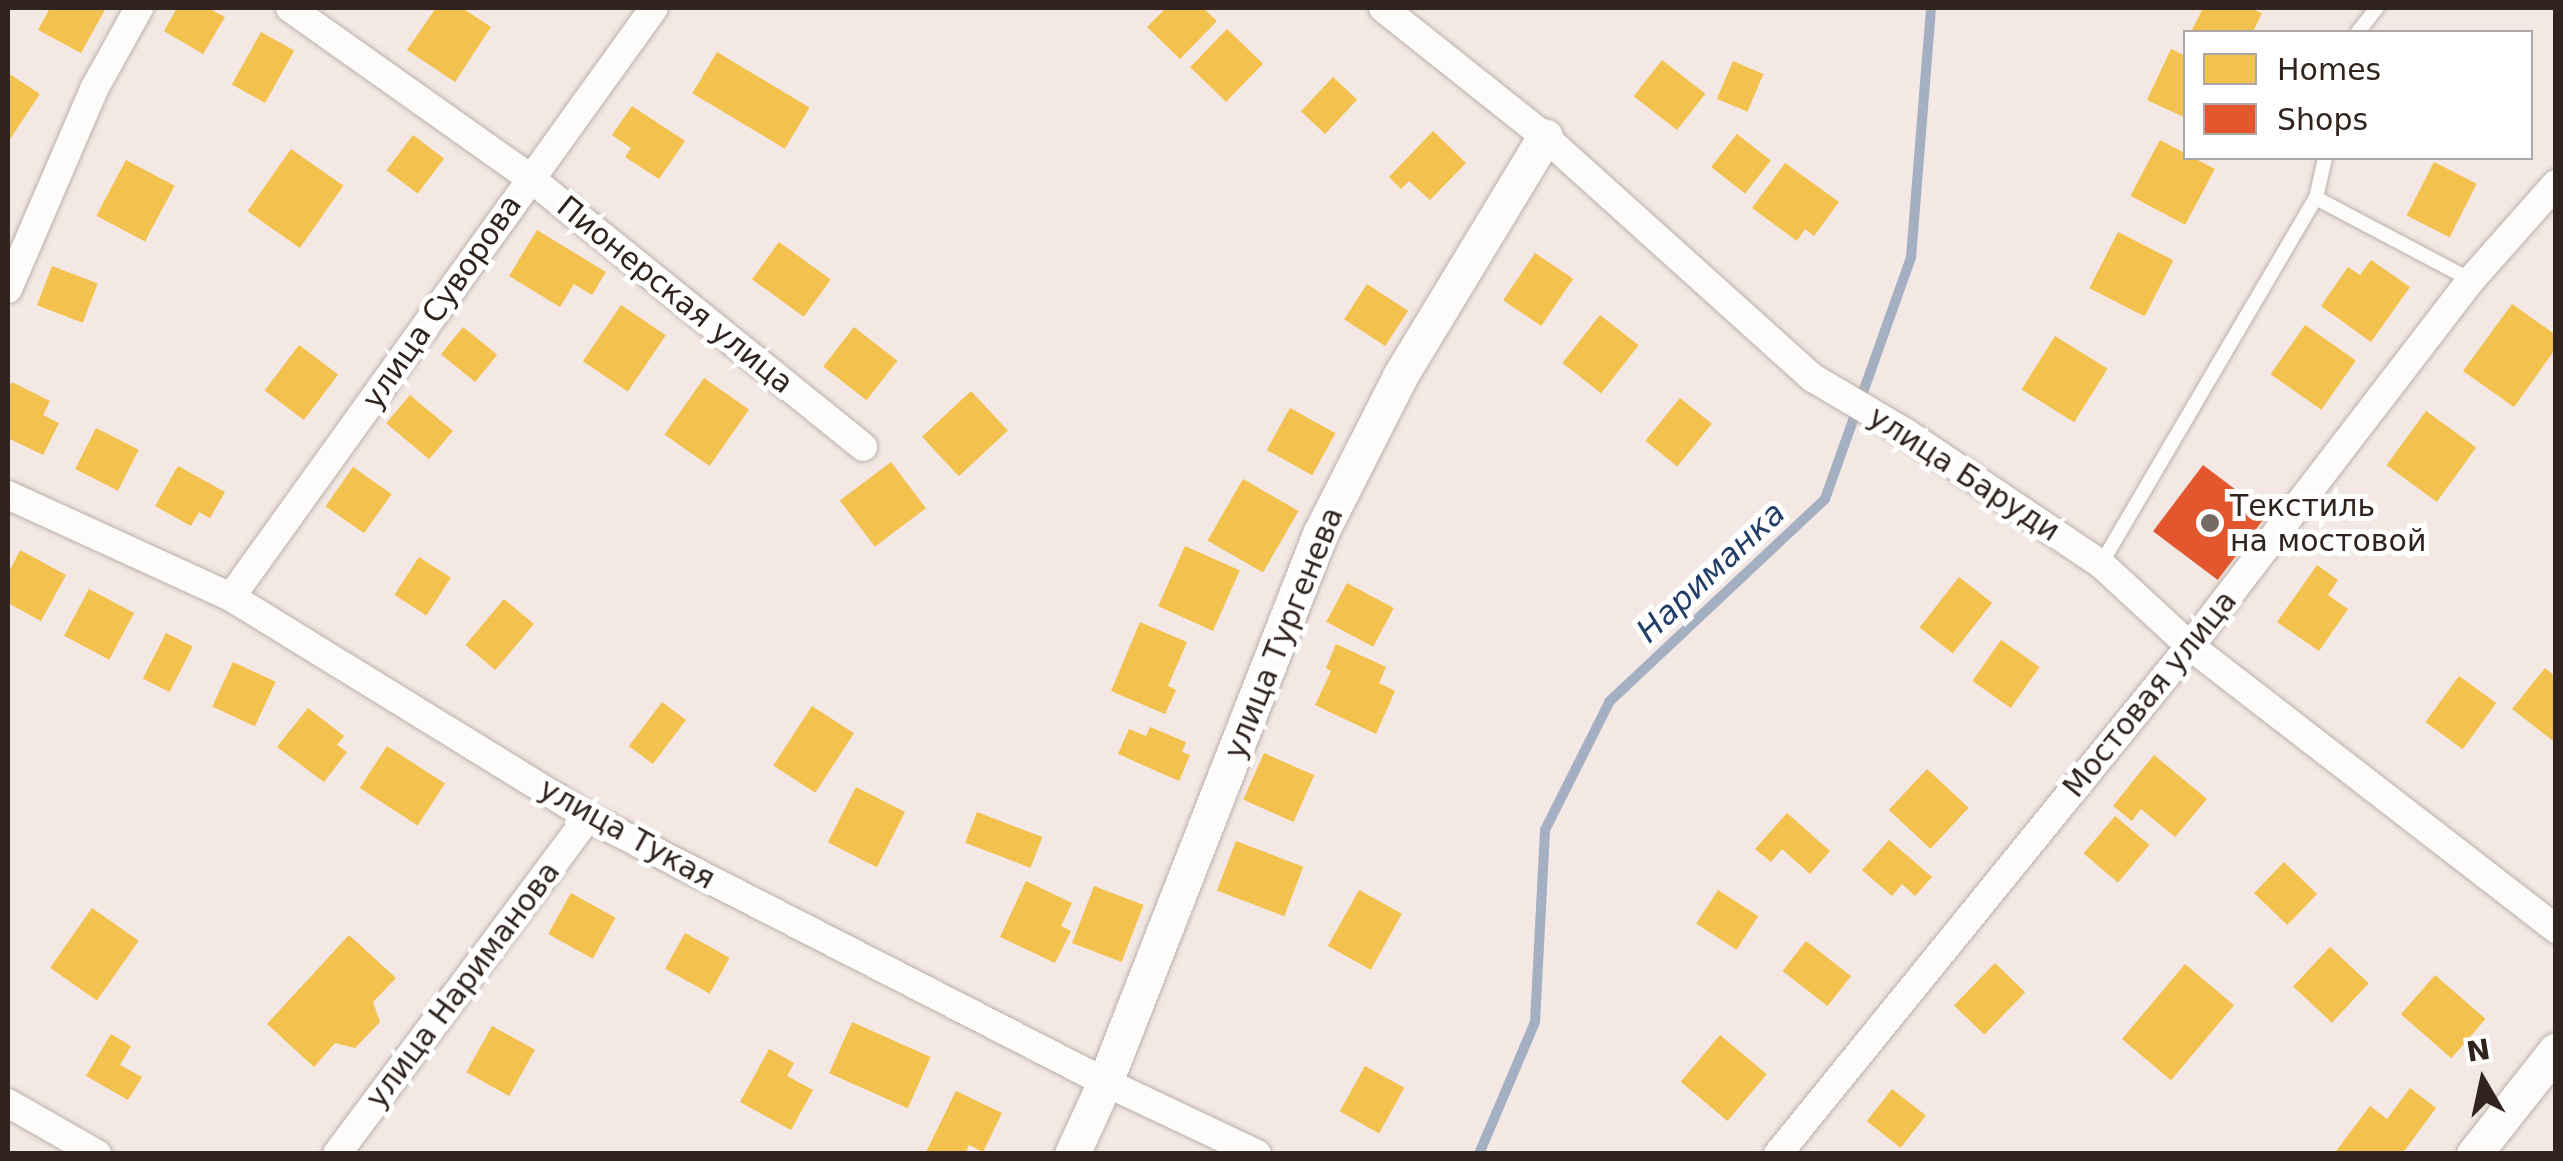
<!DOCTYPE html>
<meta charset="utf-8">
<style>
body{margin:0}
#map{position:relative;width:2563px;height:1161px;overflow:hidden;background:#f3e8e3;font-family:"DejaVu Sans",sans-serif}
div>[style]{position:absolute}
[style*='--x']{left:calc(var(--x)*1px);top:calc(var(--y)*1px);width:calc(var(--w)*1px);rotate:calc(var(--a)*1deg)}
.homes>*{inset:0;background:#f2c14e;transform-origin:0 0}
.shops>*{inset:0;background:#e4572e;transform-origin:0 0}
.stream>*{height:10px;margin:-5px;padding:0 5px;transform-origin:5px;border-radius:5px;background:#a4afc2}
.roads{filter:drop-shadow(0 0 2px #baafab) drop-shadow(0 0 2px #baafab)}
.service>*{height:14px;margin:-7px;padding:0 7px;transform-origin:7px;border-radius:7px;background:#fdfcfb}
.minor>*{height:28px;margin:-14px;padding:0 14px;transform-origin:14px;border-radius:14px;background:#fdfcfb}
.tertiary>*{height:35px;margin:-17.5px;padding:0 17.5px;transform-origin:17.5px;border-radius:17.5px;background:#fdfcfb}
.dots>*{width:28px;height:28px;translate:-50% -50%;box-sizing:border-box;border:5px solid #fff;border-radius:50%}
span{translate:-50% -50%;white-space:nowrap;text-align:center;line-height:1.15;-webkit-text-stroke:10px #fff;paint-order:stroke}
.street-label{font-size:30px;color:#31241f}
.poi-label{font-size:30px;color:#31241f}
.left{translate:0 -50%;text-align:left}
.water-label{font-size:32px;color:#223e68;font-style:italic}
.frame{position:absolute;inset:0;border:10px solid #31241f;pointer-events:none}
.legend{position:absolute;left:2183px;top:30px;width:350px;height:130px;box-sizing:border-box;background:#fff;border:2px solid #ada7a5;margin:0;padding:12px 18px;list-style:none;font-size:30px;color:#31241f}
.legend li{display:flex;align-items:center;gap:20px;height:50px}
.legend b{width:50px;border:2px solid #ada7a5}
.north{position:absolute;left:2433px;top:1031px;width:100px;height:100px;-webkit-text-stroke:8px #fff;paint-order:stroke;rotate:351deg;font-size:28px;font-weight:700;line-height:40px;text-align:center;color:#31241f}
.north::after{content:'';display:block;margin:auto;width:35px;height:45px;background:#31241f;clip-path:polygon(50% 0,100% 100%,50% 72%,0 100%)}
</style>
<div id="map">
<div class="homes">
<div style="clip-path:polygon(50px 8px,106px 8px,81px 53px,38px 30px)"></div>
<div style="clip-path:polygon(177px 8px,208px 8px,225px 17px,203px 54px,164px 31px)"></div>
<div style="clip-path:polygon(436px 8px,462px 8px,491px 27px,455px 82px,407px 50px)"></div>
<div style="clip-path:polygon(1166px 8px,1203px 8px,1217px 21px,1180px 59px,1147px 27px)"></div>
<div style="clip-path:polygon(2203px 8px,2249px 8px,2262px 13px,2253px 32px,2191px 32px)"></div>
<div style="left:1227px;top:29px;width:50px;height:53px;rotate:44deg"></div>
<div style="left:261px;top:32px;width:38px;height:60px;rotate:29deg"></div>
<div style="clip-path:polygon(2171px 49px,2186px 56px,2186px 118px,2147px 100px)"></div>
<div style="left:717px;top:52px;width:108px;height:48px;rotate:31deg"></div>
<div style="left:1662px;top:60px;width:55px;height:46px;rotate:38deg"></div>
<div style="left:1733px;top:61px;width:33px;height:41px;rotate:23deg"></div>
<div style="clip-path:polygon(8px 73px,40px 94px,8px 142px)"></div>
<div style="left:1333px;top:77px;width:33px;height:47px;rotate:43deg"></div>
<div style="clip-path:polygon(632px 106px,685px 141px,659px 179px,625px 157px,631px 148px,612px 135px)"></div>
<div style="clip-path:polygon(1433px 131px,1466px 163px,1430px 200px,1409px 181px,1401px 189px,1389px 177px)"></div>
<div style="left:1737px;top:134px;width:43px;height:42px;rotate:38deg"></div>
<div style="left:413px;top:135px;width:39px;height:44px;rotate:37deg"></div>
<div style="left:2160px;top:140px;width:62px;height:63px;rotate:28deg"></div>
<div style="left:291px;top:149px;width:64px;height:76px;rotate:35deg"></div>
<div style="left:126px;top:160px;width:55px;height:63px;rotate:28deg"></div>
<div style="left:2434px;top:162px;width:48px;height:60px;rotate:27deg"></div>
<div style="clip-path:polygon(1785px 163px,1839px 202px,1814px 236px,1805px 229px,1797px 241px,1752px 208px)"></div>
<div style="clip-path:polygon(537px 230px,606px 272px,592px 295px,574px 284px,560px 307px,509px 276px)"></div>
<div style="left:2118px;top:232px;width:62px;height:63px;rotate:27deg"></div>
<div style="left:779px;top:242px;width:64px;height:46px;rotate:36deg"></div>
<div style="left:1535px;top:253px;width:46px;height:57px;rotate:34deg"></div>
<div style="clip-path:polygon(2371px 260px,2410px 287px,2371px 342px,2321px 306px,2348px 267px,2360px 275px)"></div>
<div style="left:52px;top:266px;width:49px;height:42px;rotate:21deg"></div>
<div style="left:1367px;top:284px;width:49px;height:42px;rotate:33deg"></div>
<div style="clip-path:polygon(2512px 304px,2556px 335px,2556px 348px,2514px 407px,2463px 371px)"></div>
<div style="left:621px;top:305px;width:54px;height:68px;rotate:34deg"></div>
<div style="left:1600px;top:315px;width:49px;height:61px;rotate:38deg"></div>
<div style="left:2305px;top:325px;width:62px;height:60px;rotate:35deg"></div>
<div style="left:463px;top:327px;width:44px;height:35px;rotate:39deg"></div>
<div style="left:854px;top:327px;width:55px;height:50px;rotate:38deg"></div>
<div style="left:2055px;top:336px;width:62px;height:63px;rotate:32deg"></div>
<div style="left:299px;top:345px;width:49px;height:57px;rotate:37deg"></div>
<div style="left:704px;top:378px;width:55px;height:69px;rotate:35deg"></div>
<div style="clip-path:polygon(12px 382px,50px 401px,43px 415px,59px 423px,43px 455px,8px 438px,8px 390px)"></div>
<div style="left:971px;top:391px;width:54px;height:67px;rotate:47deg"></div>
<div style="left:410px;top:395px;width:56px;height:37px;rotate:40deg"></div>
<div style="left:1680px;top:398px;width:41px;height:55px;rotate:39deg"></div>
<div style="left:1290px;top:408px;width:52px;height:48px;rotate:29deg"></div>
<div style="left:2426px;top:411px;width:62px;height:67px;rotate:36deg"></div>
<div style="left:96px;top:428px;width:48px;height:46px;rotate:27deg"></div>
<div style="left:891px;top:462px;width:58px;height:64px;rotate:53deg"></div>
<div style="clip-path:polygon(178px 466px,225px 492px,210px 518px,199px 512px,191px 526px,155px 506px)"></div>
<div style="left:353px;top:467px;width:47px;height:48px;rotate:35deg"></div>
<div style="left:1243px;top:479px;width:64px;height:71px;rotate:30deg"></div>
<div style="left:1185px;top:546px;width:60px;height:66px;rotate:24deg"></div>
<div style="clip-path:polygon(20px 550px,66px 575px,41px 621px,8px 603px,8px 574px)"></div>
<div style="left:419px;top:557px;width:38px;height:45px;rotate:33deg"></div>
<div style="clip-path:polygon(2317px 565px,2338px 580px,2328px 595px,2348px 609px,2319px 651px,2277px 622px)"></div>
<div style="left:1959px;top:577px;width:42px;height:64px;rotate:38deg"></div>
<div style="left:1347px;top:583px;width:53px;height:44px;rotate:28deg"></div>
<div style="left:89px;top:589px;width:51px;height:53px;rotate:28deg"></div>
<div style="left:504px;top:599px;width:39px;height:60px;rotate:40deg"></div>
<div style="clip-path:polygon(1140px 622px,1187px 642px,1168px 686px,1176px 690px,1165px 714px,1111px 691px)"></div>
<div style="left:166px;top:633px;width:30px;height:51px;rotate:27deg"></div>
<div style="left:2001px;top:640px;width:47px;height:50px;rotate:35deg"></div>
<div style="clip-path:polygon(1336px 644px,1386px 667px,1379px 683px,1395px 691px,1376px 734px,1315px 705px,1331px 671px,1326px 668px)"></div>
<div style="left:233px;top:662px;width:47px;height:49px;rotate:25deg"></div>
<div style="clip-path:polygon(2545px 668px,2556px 677px,2556px 743px,2512px 709px)"></div>
<div style="left:2459px;top:676px;width:46px;height:57px;rotate:36deg"></div>
<div style="left:662px;top:702px;width:30px;height:55px;rotate:37deg"></div>
<div style="left:812px;top:706px;width:50px;height:71px;rotate:33deg"></div>
<div style="clip-path:polygon(308px 708px,344px 736px,337px 745px,347px 752px,324px 782px,277px 747px)"></div>
<div style="clip-path:polygon(1150px 727px,1186px 742px,1182px 752px,1190px 755px,1179px 781px,1118px 754px,1129px 729px,1146px 736px)"></div>
<div style="left:387px;top:746px;width:69px;height:50px;rotate:33deg"></div>
<div style="left:1264px;top:753px;width:55px;height:51px;rotate:24deg"></div>
<div style="clip-path:polygon(2154px 755px,2207px 799px,2175px 837px,2141px 809px,2132px 821px,2113px 806px)"></div>
<div style="left:1927px;top:769px;width:57px;height:56px;rotate:43deg"></div>
<div style="left:856px;top:787px;width:55px;height:62px;rotate:27deg"></div>
<div style="left:977px;top:812px;width:70px;height:33px;rotate:21deg"></div>
<div style="clip-path:polygon(1787px 813px,1830px 851px,1810px 874px,1782px 849px,1771px 862px,1755px 849px)"></div>
<div style="left:2115px;top:816px;width:45px;height:49px;rotate:40deg"></div>
<div style="clip-path:polygon(1889px 840px,1932px 877px,1915px 896px,1902px 884px,1892px 896px,1862px 870px)"></div>
<div style="left:1236px;top:841px;width:72px;height:53px;rotate:21deg"></div>
<div style="left:2284px;top:862px;width:46px;height:43px;rotate:44deg"></div>
<div style="clip-path:polygon(1026px 881px,1072px 903px,1061px 926px,1071px 931px,1055px 963px,1000px 937px)"></div>
<div style="left:1094px;top:886px;width:53px;height:61px;rotate:21deg"></div>
<div style="left:1359px;top:890px;width:49px;height:64px;rotate:29deg"></div>
<div style="left:1718px;top:890px;width:48px;height:40px;rotate:33deg"></div>
<div style="left:571px;top:893px;width:51px;height:47px;rotate:29deg"></div>
<div style="left:92px;top:908px;width:57px;height:73px;rotate:35deg"></div>
<div style="left:685px;top:933px;width:51px;height:41px;rotate:29deg"></div>
<div style="clip-path:polygon(349px 935px,396px 978px,373px 1002px,380px 1022px,355px 1048px,335px 1043px,314px 1067px,267px 1024px)"></div>
<div style="left:1806px;top:941px;width:57px;height:38px;rotate:38deg"></div>
<div style="left:2330px;top:947px;width:53px;height:54px;rotate:43deg"></div>
<div style="left:1995px;top:963px;width:42px;height:59px;rotate:44deg"></div>
<div style="left:2185px;top:964px;width:64px;height:98px;rotate:40deg"></div>
<div style="left:2435px;top:975px;width:67px;height:52px;rotate:41deg"></div>
<div style="left:852px;top:1022px;width:86px;height:56px;rotate:24deg"></div>
<div style="left:492px;top:1026px;width:49px;height:53px;rotate:29deg"></div>
<div style="clip-path:polygon(111px 1034px,131px 1046px,120px 1065px,142px 1077px,128px 1100px,86px 1076px)"></div>
<div style="left:1720px;top:1035px;width:61px;height:61px;rotate:40deg"></div>
<div style="clip-path:polygon(769px 1049px,794px 1063px,787px 1076px,813px 1090px,791px 1130px,740px 1102px)"></div>
<div style="left:1365px;top:1066px;width:45px;height:52px;rotate:29deg"></div>
<div style="clip-path:polygon(2410px 1088px,2436px 1108px,2402px 1154px,2334px 1154px,2370px 1106px,2387px 1119px)"></div>
<div style="left:1892px;top:1089px;width:43px;height:41px;rotate:38deg"></div>
<div style="clip-path:polygon(956px 1091px,1002px 1113px,983px 1152px,969px 1145px,965px 1154px,925px 1154px)"></div>
</div>
<div class="shops">
<div style="left:2203px;top:465px;width:81px;height:83px;rotate:37deg"></div>
</div>
<div class="stream">
<div style="--x:1479;--y:1154;--w:143;--a:-67"></div>
<div style="--x:1535;--y:1022;--w:192;--a:-87"></div>
<div style="--x:1545;--y:830;--w:144;--a:-63.3"></div>
<div style="--x:1610;--y:701;--w:295;--a:-43.2"></div>
<div style="--x:1825;--y:499;--w:257;--a:-70.4"></div>
<div style="--x:1911;--y:257;--w:250;--a:-85.4"></div>
</div>
<div class="roads">
<div class="service">
<div style="--x:2358;--y:32;--w:31;--a:-52"></div>
<div style="--x:2316;--y:198;--w:175;--a:27.9"></div>
<div style="--x:2101;--y:564;--w:424;--a:-59.6"></div>
<div style="--x:2316;--y:198;--w:41;--a:-77.3"></div>
</div>
<div class="minor">
<div style="--x:290;--y:8;--w:294;--a:35.3"></div>
<div style="--x:530;--y:178;--w:428;--a:38.9"></div>
<div style="--x:1383;--y:8;--w:207;--a:38.5"></div>
<div style="--x:1545;--y:137;--w:360;--a:42"></div>
<div style="--x:1813;--y:378;--w:108;--a:30.6"></div>
<div style="--x:1906;--y:433;--w:235;--a:33.9"></div>
<div style="--x:2101;--y:564;--w:121;--a:42.7"></div>
<div style="--x:2190;--y:646;--w:463;--a:37.7"></div>
<div style="--x:8;--y:289;--w:218;--a:-66.7"></div>
<div style="--x:94;--y:89;--w:93;--a:-60.9"></div>
<div style="--x:8;--y:495;--w:245;--a:24.6"></div>
<div style="--x:231;--y:597;--w:419;--a:31.6"></div>
<div style="--x:588;--y:817;--w:581;--a:27.14"></div>
<div style="--x:1105;--y:1082;--w:168;--a:25.3"></div>
<div style="--x:231;--y:597;--w:725;--a:-54.32"></div>
<div style="--x:8;--y:1103;--w:103;--a:29.8"></div>
<div style="--x:337;--y:1154;--w:420;--a:-53.3"></div>
<div style="--x:1778;--y:1154;--w:654;--a:-50.96"></div>
<div style="--x:2190;--y:646;--w:461;--a:-52.5"></div>
<div style="--x:2471;--y:280;--w:128;--a:-48.5"></div>
</div>
<div class="tertiary">
<div style="--x:1072;--y:1154;--w:79;--a:-65.4"></div>
<div style="--x:1105;--y:1082;--w:589;--a:-68.58"></div>
<div style="--x:1320;--y:534;--w:177;--a:-63.1"></div>
<div style="--x:1400;--y:376;--w:280;--a:-58.8"></div>
<div style="--x:2474;--y:1154;--w:132;--a:-51.7"></div>
</div>
</div>
<div class="dots">
<div style="left:2210px;top:523px;background:#756964"></div>
</div>
<div class="street-label">
<span style="left:675px;top:295px;rotate:39deg">Пионерская улица</span>
<span style="left:442px;top:302px;rotate:-55deg">улица Суворова</span>
<span style="left:1964px;top:474px;rotate:33deg">улица Баруди</span>
<span style="left:1284px;top:633px;rotate:-68deg">улица Тургенева</span>
<span style="left:2150px;top:694px;rotate:-51deg">Мостовая улица</span>
<span style="left:627px;top:834px;rotate:29deg">улица Тукая</span>
<span style="left:463px;top:985px;rotate:-53deg">улица Нариманова</span>
</div>
<div class="poi-label">
<span class="left" style="left:2230px;top:523px">Текстиль<br>на мостовой</span>
</div>
<div class="water-label">
<span style="left:1711px;top:572px;rotate:-43deg">Нариманка</span>
</div>
<div class="frame"></div>
<ul class="legend">
<li><b style="height:28px;background:#f2c14e"></b>Homes</li>
<li><b style="height:28px;background:#e4572e"></b>Shops</li>
</ul>
<div class="north">N</div>
</div>
